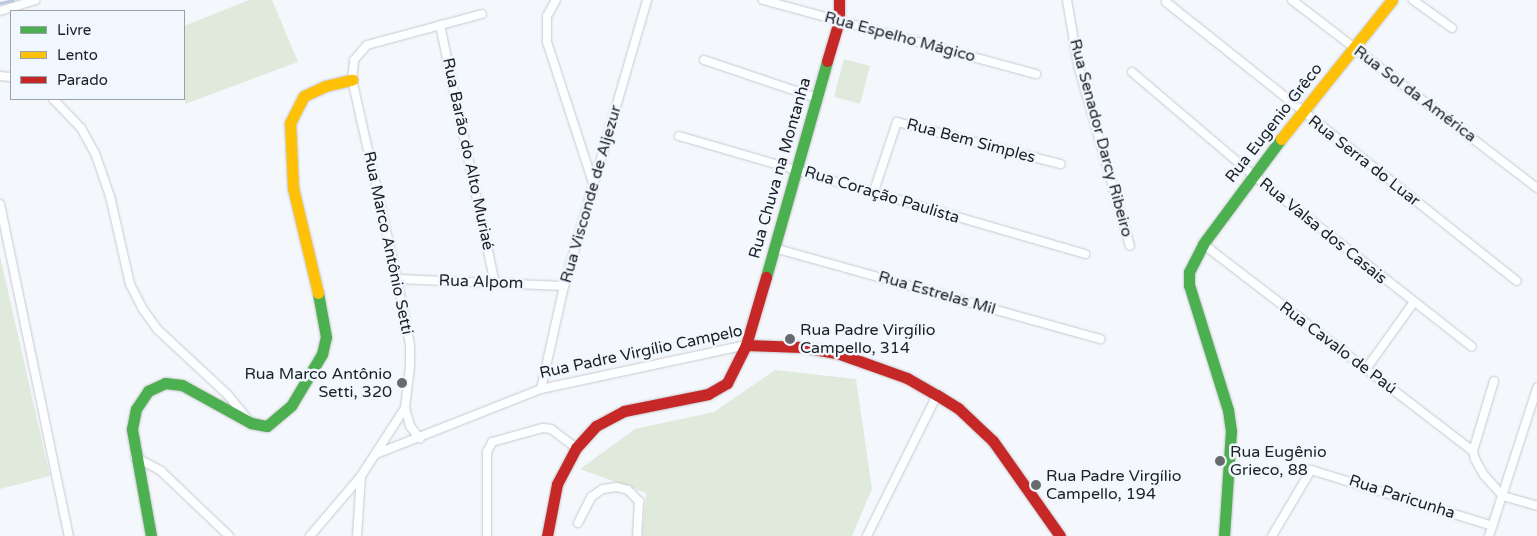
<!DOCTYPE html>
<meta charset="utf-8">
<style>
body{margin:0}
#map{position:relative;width:1537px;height:536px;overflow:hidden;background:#f4f7fc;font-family:"Varela Round",sans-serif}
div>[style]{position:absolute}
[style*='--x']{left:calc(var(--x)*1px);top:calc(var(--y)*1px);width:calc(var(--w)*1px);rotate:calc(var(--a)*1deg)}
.green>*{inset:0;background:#e0eadc;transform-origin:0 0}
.stream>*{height:3px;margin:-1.5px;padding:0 1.5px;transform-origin:1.5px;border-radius:1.5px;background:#bac8e4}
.roads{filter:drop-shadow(0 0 1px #c7c9cd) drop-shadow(0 0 1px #c7c9cd)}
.street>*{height:8px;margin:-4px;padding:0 4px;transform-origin:4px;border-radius:4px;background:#fdfeff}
.fast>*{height:11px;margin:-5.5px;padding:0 5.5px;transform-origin:5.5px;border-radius:5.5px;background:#4caf50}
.slow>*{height:11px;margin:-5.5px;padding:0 5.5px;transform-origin:5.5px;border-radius:5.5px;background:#ffc107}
.jam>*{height:11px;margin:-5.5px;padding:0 5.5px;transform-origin:5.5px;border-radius:5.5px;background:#c62828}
.dots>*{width:14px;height:14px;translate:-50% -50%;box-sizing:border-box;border:2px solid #f0f7ff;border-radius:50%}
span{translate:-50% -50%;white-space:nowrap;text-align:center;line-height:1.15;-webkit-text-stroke:5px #f0f7ff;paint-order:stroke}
.street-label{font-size:16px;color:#1d1f22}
.poi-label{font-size:16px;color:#1d1f22}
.left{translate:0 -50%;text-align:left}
.right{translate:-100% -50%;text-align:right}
.legend{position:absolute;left:10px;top:10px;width:175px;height:90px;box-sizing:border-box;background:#f0f7ff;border:1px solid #9ca1a7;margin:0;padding:6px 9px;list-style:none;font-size:15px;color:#1d1f22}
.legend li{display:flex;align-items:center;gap:10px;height:25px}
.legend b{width:25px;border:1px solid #9ca1a7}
</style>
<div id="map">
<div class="green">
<div style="clip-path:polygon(249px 0,272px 0,298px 62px,185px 104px,184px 26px)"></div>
<div style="left:844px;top:59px;width:27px;height:39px;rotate:15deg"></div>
<div style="clip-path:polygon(0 256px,50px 476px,0 489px)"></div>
<div style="clip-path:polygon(775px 370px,856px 379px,872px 489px,852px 536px,642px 536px,646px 493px,580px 469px,635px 429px,714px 412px)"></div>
</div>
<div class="stream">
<div style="--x:0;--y:3;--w:13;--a:-13"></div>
</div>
<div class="roads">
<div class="street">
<div style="--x:556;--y:0;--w:18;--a:119"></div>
<div style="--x:547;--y:16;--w:26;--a:90"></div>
<div style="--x:547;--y:42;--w:148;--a:71.9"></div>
<div style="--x:763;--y:0;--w:283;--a:15.2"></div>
<div style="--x:1067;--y:0;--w:66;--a:80.4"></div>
<div style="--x:1078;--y:65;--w:188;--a:74"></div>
<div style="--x:1292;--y:0;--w:309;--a:37.5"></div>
<div style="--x:1413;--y:0;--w:48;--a:35.7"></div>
<div style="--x:1166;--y:2;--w:448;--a:38.5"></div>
<div style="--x:0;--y:11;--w:37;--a:-17"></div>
<div style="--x:440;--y:25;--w:264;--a:78"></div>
<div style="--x:704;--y:60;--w:119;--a:18.6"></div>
<div style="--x:1132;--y:72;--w:159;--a:40.4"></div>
<div style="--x:1253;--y:175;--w:278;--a:38.1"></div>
<div style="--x:0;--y:76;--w:11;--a:5"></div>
<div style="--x:53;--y:99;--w:40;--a:46"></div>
<div style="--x:81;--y:128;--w:29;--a:61"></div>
<div style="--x:95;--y:153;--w:46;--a:70.8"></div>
<div style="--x:110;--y:196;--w:90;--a:77.2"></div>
<div style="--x:130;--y:284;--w:27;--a:63"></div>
<div style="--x:142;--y:308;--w:26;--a:54"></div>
<div style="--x:157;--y:329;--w:97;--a:42.9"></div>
<div style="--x:228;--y:395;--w:32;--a:51"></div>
<div style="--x:679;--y:136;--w:423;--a:16.2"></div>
<div style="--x:873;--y:194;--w:76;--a:-71.6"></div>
<div style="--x:897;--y:122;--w:169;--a:14.4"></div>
<div style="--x:0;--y:204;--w:339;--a:78.3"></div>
<div style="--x:1203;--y:244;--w:340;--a:37.5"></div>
<div style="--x:774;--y:248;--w:339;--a:15.6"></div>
<div style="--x:397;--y:279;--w:167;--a:2.4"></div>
<div style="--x:1366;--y:369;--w:82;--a:-54.4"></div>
<div style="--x:1494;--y:381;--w:73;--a:106.7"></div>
<div style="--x:1473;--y:451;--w:8;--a:76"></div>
<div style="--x:1475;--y:459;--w:18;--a:61"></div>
<div style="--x:1484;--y:475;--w:28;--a:48"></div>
<div style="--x:1503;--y:496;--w:35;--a:16"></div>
<div style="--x:541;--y:389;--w:106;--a:-77.4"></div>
<div style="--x:564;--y:286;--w:298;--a:-73.8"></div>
<div style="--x:405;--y:408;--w:19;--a:74"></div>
<div style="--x:410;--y:426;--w:16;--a:52"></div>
<div style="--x:376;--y:454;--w:177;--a:-21.5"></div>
<div style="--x:541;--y:389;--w:210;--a:-12.1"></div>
<div style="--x:135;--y:457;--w:30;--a:28"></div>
<div style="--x:161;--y:471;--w:94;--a:43.7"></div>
<div style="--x:578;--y:523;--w:29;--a:-63"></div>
<div style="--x:591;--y:497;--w:14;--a:-34"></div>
<div style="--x:603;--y:489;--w:14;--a:-8"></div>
<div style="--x:617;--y:487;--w:11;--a:15"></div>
<div style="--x:628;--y:490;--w:16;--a:45"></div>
<div style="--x:639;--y:501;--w:35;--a:93"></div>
<div style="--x:310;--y:536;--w:79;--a:-49.6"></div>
<div style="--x:361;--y:476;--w:81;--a:-57.1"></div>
<div style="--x:405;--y:408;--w:42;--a:-83.2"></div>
<div style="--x:410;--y:366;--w:21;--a:-90"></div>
<div style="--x:410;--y:345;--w:67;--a:-101.1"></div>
<div style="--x:397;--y:279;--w:204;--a:-102.7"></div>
<div style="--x:352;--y:80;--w:20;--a:-84"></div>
<div style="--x:354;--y:60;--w:20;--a:-49"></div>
<div style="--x:367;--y:45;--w:119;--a:-15.1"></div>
<div style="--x:357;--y:536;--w:60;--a:-86.2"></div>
<div style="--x:487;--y:536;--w:84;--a:-90"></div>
<div style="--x:487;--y:452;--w:11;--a:-63"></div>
<div style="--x:492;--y:442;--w:53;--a:-15.4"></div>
<div style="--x:543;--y:428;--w:8;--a:7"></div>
<div style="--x:551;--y:429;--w:31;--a:37"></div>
<div style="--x:867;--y:536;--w:157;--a:-63.6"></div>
<div style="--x:1272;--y:536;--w:77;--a:-59.4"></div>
<div style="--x:1311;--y:470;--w:190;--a:17.1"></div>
<div style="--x:1489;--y:536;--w:156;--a:-72"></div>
</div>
<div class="fast">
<div style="--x:766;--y:277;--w:224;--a:-74.2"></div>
<div style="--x:151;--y:536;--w:109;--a:-100.1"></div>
<div style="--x:132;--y:429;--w:20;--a:-79"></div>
<div style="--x:136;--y:409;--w:22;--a:-56"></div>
<div style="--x:148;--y:391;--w:19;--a:-25"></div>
<div style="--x:165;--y:383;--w:17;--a:7"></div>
<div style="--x:182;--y:385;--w:79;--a:28.8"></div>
<div style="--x:251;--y:423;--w:16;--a:11"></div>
<div style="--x:267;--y:426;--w:31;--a:-40"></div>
<div style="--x:291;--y:406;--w:61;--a:-59.2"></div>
<div style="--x:322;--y:354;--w:17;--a:-77"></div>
<div style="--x:326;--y:337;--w:45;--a:-100.3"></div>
<div style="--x:1224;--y:536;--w:105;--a:-86.2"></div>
<div style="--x:1231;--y:431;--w:21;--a:-98"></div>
<div style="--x:1228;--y:410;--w:131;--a:-107.3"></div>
<div style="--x:1189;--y:285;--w:13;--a:-90"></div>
<div style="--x:1189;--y:272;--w:31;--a:-63"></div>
<div style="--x:1203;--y:244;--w:131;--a:-53.4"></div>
</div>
<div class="slow">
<div style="--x:1281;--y:139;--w:178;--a:-51.4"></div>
<div style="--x:318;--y:293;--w:108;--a:-103.4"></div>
<div style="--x:293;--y:188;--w:65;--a:-92.6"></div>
<div style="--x:290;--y:123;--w:30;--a:-63"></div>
<div style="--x:304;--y:96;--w:23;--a:-25"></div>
<div style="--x:325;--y:86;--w:28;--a:-13"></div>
</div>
<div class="jam">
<div style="--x:827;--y:61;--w:42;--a:-73.3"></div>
<div style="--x:839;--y:21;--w:21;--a:-90"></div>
<div style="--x:746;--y:345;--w:56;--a:2"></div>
<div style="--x:802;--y:347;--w:36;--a:10"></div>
<div style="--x:837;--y:353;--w:74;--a:19.7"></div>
<div style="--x:907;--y:378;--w:34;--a:30"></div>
<div style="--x:937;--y:395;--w:25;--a:32"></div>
<div style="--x:958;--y:408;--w:48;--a:43.3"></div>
<div style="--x:993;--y:441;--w:116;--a:54.8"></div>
<div style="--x:547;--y:536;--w:53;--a:-79.1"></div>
<div style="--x:557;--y:484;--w:41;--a:-62.2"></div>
<div style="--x:576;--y:448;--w:30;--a:-48"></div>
<div style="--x:596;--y:426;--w:32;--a:-28"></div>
<div style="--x:624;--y:411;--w:86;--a:-11.4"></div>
<div style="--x:708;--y:394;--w:22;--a:-30"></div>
<div style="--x:727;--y:383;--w:42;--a:-63.4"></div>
<div style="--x:746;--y:345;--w:71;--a:-73.6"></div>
</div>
</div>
<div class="dots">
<div style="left:790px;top:339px;background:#686b6e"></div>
<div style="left:402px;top:383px;background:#686b6e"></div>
<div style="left:1220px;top:461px;background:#686b6e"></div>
<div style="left:1036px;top:485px;background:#686b6e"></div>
</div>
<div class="street-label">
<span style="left:900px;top:37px;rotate:15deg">Rua Espelho Mágico</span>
<span style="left:1415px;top:94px;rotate:37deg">Rua Sol da América</span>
<span style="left:1274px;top:123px;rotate:-52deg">Rua Eugenio Grêco</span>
<span style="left:1101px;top:138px;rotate:75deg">Rua Senador Darcy Ribeiro</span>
<span style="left:971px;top:141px;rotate:15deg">Rua Bem Simples</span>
<span style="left:468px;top:154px;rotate:78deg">Rua Barão do Alto Muriaé</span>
<span style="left:1364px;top:161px;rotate:38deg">Rua Serra do Luar</span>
<span style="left:780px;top:168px;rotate:-74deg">Rua Chuva na Montanha</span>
<span style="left:591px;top:194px;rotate:-74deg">Rua Visconde de Aljezur</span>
<span style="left:882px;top:195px;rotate:17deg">Rua Coração Paulista</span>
<span style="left:1323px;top:231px;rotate:39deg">Rua Valsa dos Casais</span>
<span style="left:388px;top:243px;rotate:78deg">Rua Marco Antônio Setti</span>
<span style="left:481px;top:282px;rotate:2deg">Rua Alpom</span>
<span style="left:937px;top:293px;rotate:16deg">Rua Estrelas Mil</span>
<span style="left:1338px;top:348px;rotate:37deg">Rua Cavalo de Paú</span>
<span style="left:641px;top:352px;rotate:-12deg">Rua Padre Virgílio Campelo</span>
<span style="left:1402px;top:497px;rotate:18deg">Rua Paricunha</span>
</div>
<div class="poi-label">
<span class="left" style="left:800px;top:339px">Rua Padre Virgílio<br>Campello, 314</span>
<span class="right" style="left:392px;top:383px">Rua Marco Antônio<br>Setti, 320</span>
<span class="left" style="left:1230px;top:461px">Rua Eugênio<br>Grieco, 88</span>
<span class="left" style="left:1046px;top:485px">Rua Padre Virgílio<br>Campello, 194</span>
</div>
<ul class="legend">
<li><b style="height:6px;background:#4caf50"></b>Livre</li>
<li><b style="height:6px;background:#ffc107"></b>Lento</li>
<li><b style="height:6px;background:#c62828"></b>Parado</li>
</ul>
</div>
